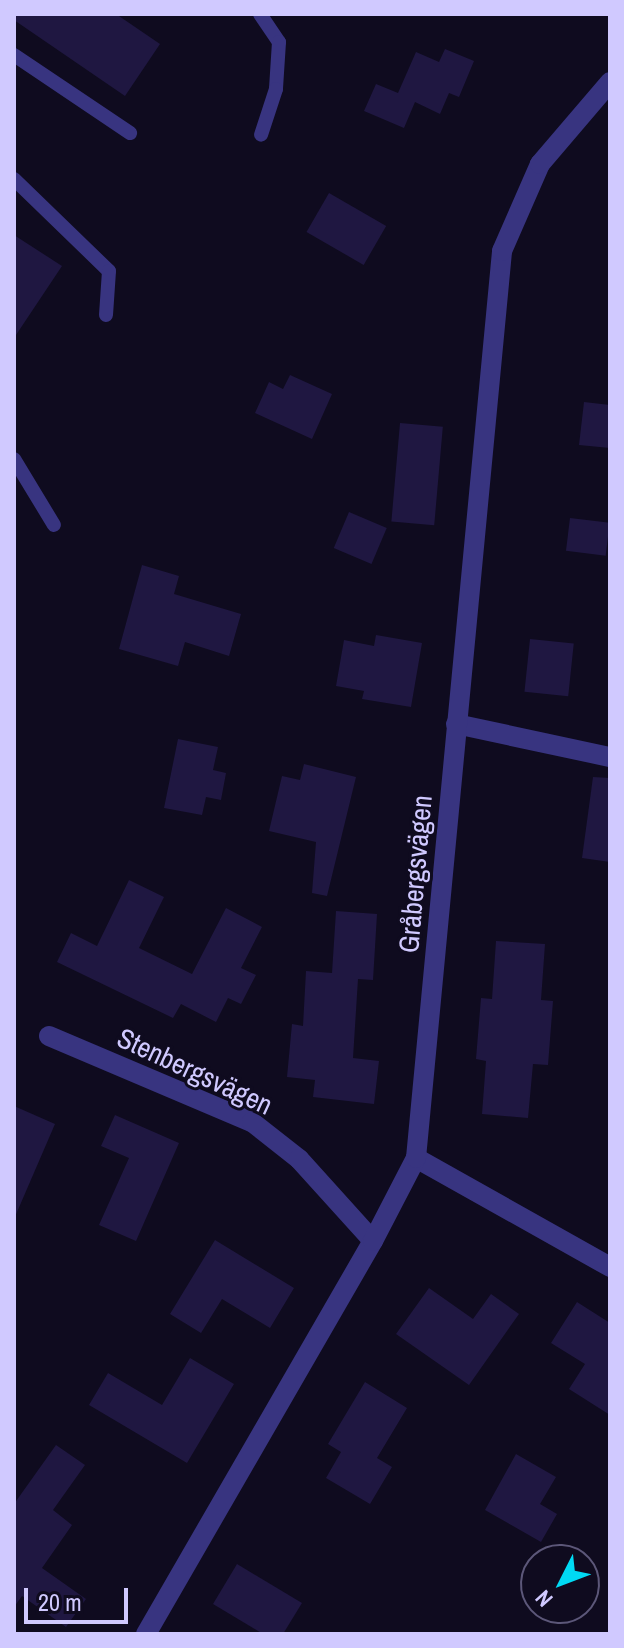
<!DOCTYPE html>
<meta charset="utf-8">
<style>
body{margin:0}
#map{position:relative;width:624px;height:1648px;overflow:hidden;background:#0f0b1f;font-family:"Archivo Narrow",sans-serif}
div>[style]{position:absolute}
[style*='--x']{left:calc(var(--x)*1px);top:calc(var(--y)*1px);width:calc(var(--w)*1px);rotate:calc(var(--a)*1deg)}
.building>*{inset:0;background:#1f1741;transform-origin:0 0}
.service>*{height:14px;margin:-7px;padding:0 7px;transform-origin:7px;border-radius:7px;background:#383480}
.minor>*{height:20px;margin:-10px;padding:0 10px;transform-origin:10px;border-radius:10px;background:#383480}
span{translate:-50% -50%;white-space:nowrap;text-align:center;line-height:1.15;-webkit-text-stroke:6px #0f0b1f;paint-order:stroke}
.street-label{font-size:28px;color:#d0c9ff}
.frame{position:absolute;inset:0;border:16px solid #d0c9ff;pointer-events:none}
.north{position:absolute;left:520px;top:1544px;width:80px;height:80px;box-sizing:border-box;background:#0f0b1f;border:2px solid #5c5779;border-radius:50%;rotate:228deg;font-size:22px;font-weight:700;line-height:32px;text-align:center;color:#d0c9ff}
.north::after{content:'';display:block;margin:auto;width:28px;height:36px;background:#00daf4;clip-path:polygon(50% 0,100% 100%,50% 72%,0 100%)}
.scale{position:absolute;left:24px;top:1588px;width:104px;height:36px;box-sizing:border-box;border:4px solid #d0c9ff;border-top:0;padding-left:10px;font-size:24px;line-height:28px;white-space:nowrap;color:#d0c9ff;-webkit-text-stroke:6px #0f0b1f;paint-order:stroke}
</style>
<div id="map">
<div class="building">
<div style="clip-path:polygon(14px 14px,116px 14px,160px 44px,125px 96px,14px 20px)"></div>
<div style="clip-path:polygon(445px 49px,474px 61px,459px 97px,449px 93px,440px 114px,415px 102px,404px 128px,364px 111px,376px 84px,398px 93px,416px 52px,439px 62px)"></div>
<div style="left:329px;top:193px;width:66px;height:45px;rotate:30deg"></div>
<div style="clip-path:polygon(14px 235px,62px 266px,14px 338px)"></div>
<div style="clip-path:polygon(290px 375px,332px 394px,312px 439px,255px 413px,269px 382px,283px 389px)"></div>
<div style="clip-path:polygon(584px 402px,610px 405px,610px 448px,579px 445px)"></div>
<div style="left:400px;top:423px;width:43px;height:99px;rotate:5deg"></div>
<div style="left:349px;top:512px;width:41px;height:39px;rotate:23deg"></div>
<div style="left:570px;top:518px;width:40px;height:33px;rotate:7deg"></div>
<div style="clip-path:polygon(142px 565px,179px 576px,174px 594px,241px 614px,229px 656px,185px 642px,178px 666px,119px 649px)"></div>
<div style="clip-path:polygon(376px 635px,422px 643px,411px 707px,362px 699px,364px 691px,336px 686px,344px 640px,374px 646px)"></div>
<div style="left:530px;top:639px;width:44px;height:53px;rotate:6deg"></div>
<div style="clip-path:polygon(178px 739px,218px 747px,213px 770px,226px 773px,221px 800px,206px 797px,202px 815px,164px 808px)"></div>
<div style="clip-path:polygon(304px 764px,356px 777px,327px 896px,312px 893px,316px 842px,269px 831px,282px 776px,300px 780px)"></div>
<div style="clip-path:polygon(593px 777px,610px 778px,610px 862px,582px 858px)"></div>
<div style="clip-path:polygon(129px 880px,164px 897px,139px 948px,192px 974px,226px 908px,262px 927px,241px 968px,256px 975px,241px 1004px,228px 998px,216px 1022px,181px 1004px,173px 1018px,57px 962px,71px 933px,97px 946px)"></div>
<div style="clip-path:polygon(336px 911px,377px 914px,373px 980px,358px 979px,353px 1058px,379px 1061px,374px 1104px,313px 1097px,315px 1080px,287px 1077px,292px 1024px,303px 1026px,306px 971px,332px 973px)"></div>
<div style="clip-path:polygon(496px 941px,545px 944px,541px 1000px,553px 1001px,548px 1065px,533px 1064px,528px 1118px,482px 1114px,486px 1061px,476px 1059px,481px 998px,492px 999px)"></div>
<div style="clip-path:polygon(14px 1106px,55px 1124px,14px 1219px)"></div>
<div style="clip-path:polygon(115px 1115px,179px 1143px,136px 1241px,99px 1225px,129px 1158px,101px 1146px)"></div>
<div style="clip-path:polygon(215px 1240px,294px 1288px,270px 1328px,222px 1299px,201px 1333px,170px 1314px)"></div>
<div style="clip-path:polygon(429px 1288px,473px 1319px,491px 1294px,519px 1314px,469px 1385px,396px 1334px)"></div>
<div style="clip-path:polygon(577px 1302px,610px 1323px,610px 1415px,569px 1389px,585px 1364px,551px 1343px)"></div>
<div style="clip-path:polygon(190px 1358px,234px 1384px,187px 1463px,89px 1405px,108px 1373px,162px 1405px)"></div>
<div style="clip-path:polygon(365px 1382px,407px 1408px,377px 1458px,392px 1467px,370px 1504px,326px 1478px,341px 1452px,328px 1444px)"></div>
<div style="clip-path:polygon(56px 1445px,85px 1465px,53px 1510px,72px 1525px,42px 1568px,86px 1599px,66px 1627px,22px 1596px,14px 1607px,14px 1504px)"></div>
<div style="clip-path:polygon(516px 1454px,556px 1477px,540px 1504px,557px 1514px,541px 1542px,485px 1510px)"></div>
<div style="clip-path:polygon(237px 1564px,302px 1603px,283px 1634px,263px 1634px,213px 1604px)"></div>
</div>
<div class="service">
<div style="--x:260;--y:14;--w:34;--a:56"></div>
<div style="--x:279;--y:42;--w:47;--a:93.7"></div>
<div style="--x:276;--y:89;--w:48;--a:108.1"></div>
<div style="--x:14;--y:55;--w:140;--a:33.9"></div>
<div style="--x:14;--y:179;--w:132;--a:44.1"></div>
<div style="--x:109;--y:271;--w:44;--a:93.9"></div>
<div style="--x:14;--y:459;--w:77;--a:58.8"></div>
</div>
<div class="minor">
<div style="--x:456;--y:724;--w:157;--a:12.1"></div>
<div style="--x:49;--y:1036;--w:220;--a:23"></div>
<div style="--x:252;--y:1122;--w:60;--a:38.2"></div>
<div style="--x:299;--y:1159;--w:110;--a:47.9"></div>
<div style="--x:416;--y:1158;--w:223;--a:29.3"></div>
<div style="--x:146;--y:1634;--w:454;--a:-60"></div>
<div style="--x:373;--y:1241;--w:93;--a:-62.6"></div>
<div style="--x:416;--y:1158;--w:911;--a:-84.58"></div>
<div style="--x:502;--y:251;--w:95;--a:-66.4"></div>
<div style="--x:540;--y:164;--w:108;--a:-49.5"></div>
</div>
<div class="street-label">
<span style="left:415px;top:874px;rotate:-85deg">Gråbergsvägen</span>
<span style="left:195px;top:1071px;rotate:25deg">Stenbergsvägen</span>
</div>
<div class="frame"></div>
<div class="north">N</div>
<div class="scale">20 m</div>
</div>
